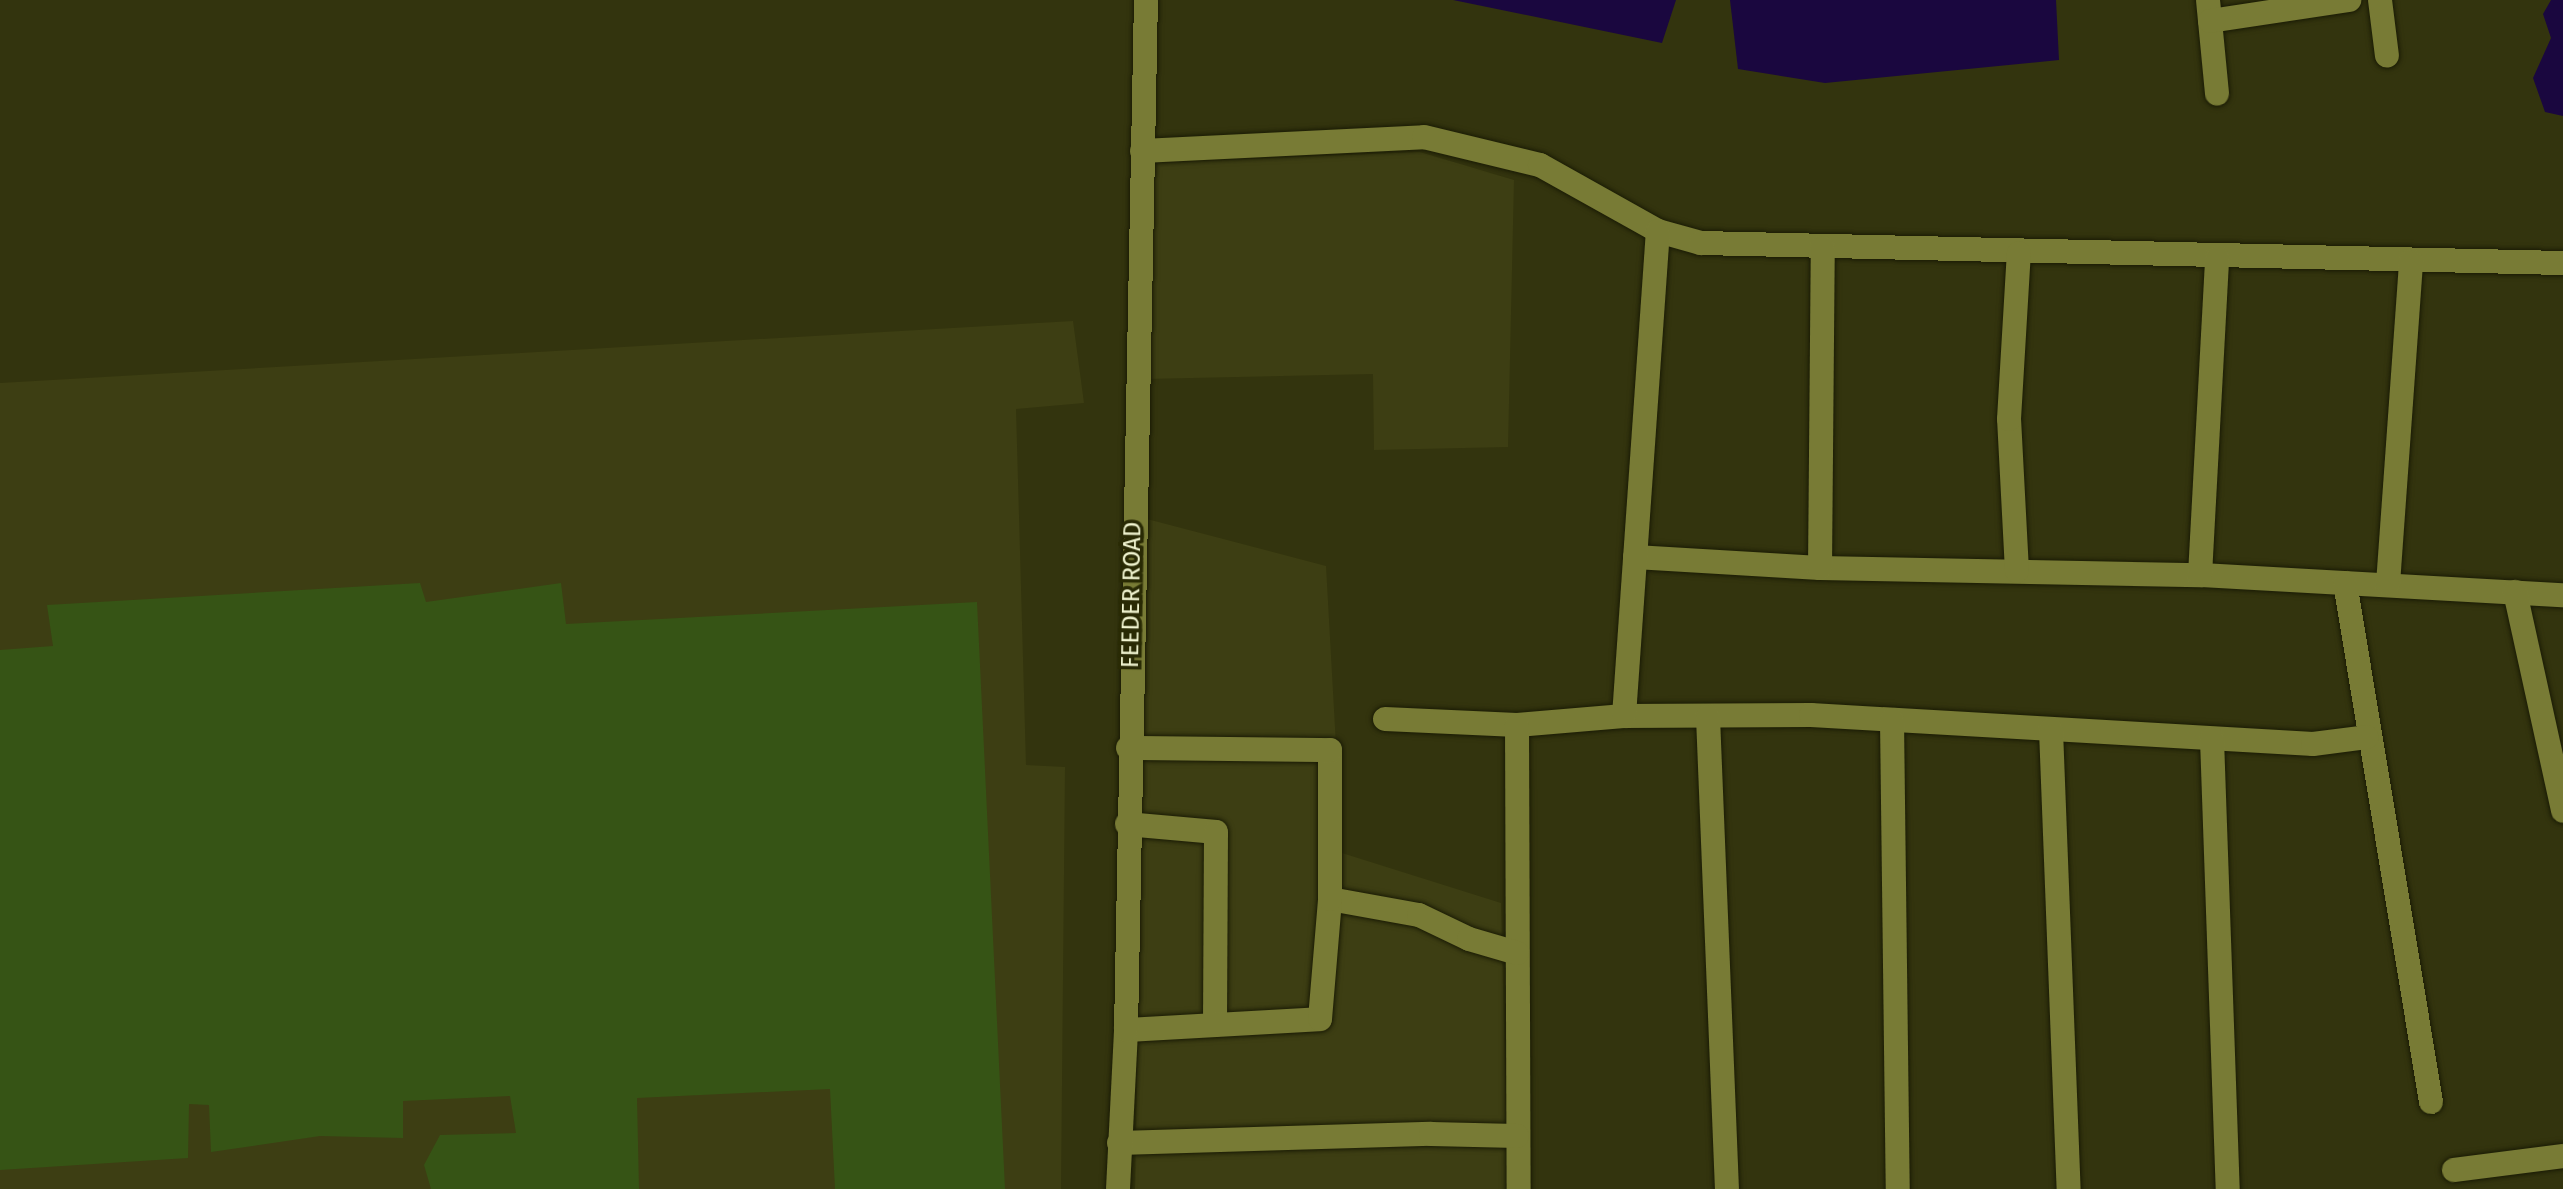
<!DOCTYPE html>
<style>
body{margin:0}
#map{position:relative;width:2563px;height:1189px;overflow:hidden;background:#33340e;font-family:"Fira Sans",sans-serif}
div>[style]{position:absolute}
[style*='--x']{left:calc(var(--x)*1px);top:calc(var(--y)*1px);width:calc(var(--w)*1px);rotate:calc(var(--a)*1deg)}
.built>*{inset:0;background:#3d3e13}
.water>*{inset:0;background:#1a073f}
.building>*{inset:0;background:#365415}
.roads{filter:drop-shadow(0 0 2px #1a1b05) drop-shadow(0 0 2px #1a1b05)}
.street>*{height:24px;margin:-12px;padding:0 12px;transform-origin:12px;border-radius:12px;background:#787b35}
.secondary>*{height:24px;margin:-12px;padding:0 12px;transform-origin:12px;border-radius:12px;background:#787b35}
span{translate:-50% -50%;white-space:nowrap;text-align:center;line-height:1.15;-webkit-text-stroke:7px #292a04;paint-order:stroke}
.street-label{font-size:24px;color:#f1f5d1}
</style>
<div id="map">
<div class="built">
<div style="clip-path:polygon(1420px 152px,1514px 180px,1508px 447px,1374px 450px,1373px 374px,1145px 379px,1150px 163px)"></div>
<div style="clip-path:polygon(1073px 321px,1084px 403px,1016px 409px,1026px 765px,1065px 767px,1061px 1189px,0 1189px,0 383px)"></div>
<div style="clip-path:polygon(1147px 519px,1326px 566px,1342px 853px,1501px 903px,1508px 1189px,1135px 1189px)"></div>
</div>
<div class="water">
<div style="clip-path:polygon(1453px 0,1676px 0,1662px 43px)"></div>
<div style="clip-path:polygon(1730px 0,2056px 0,2059px 60px,1825px 83px,1738px 69px)"></div>
<div style="clip-path:polygon(2551px 0,2563px 0,2563px 116px,2545px 112px,2533px 78px,2551px 38px,2543px 14px)"></div>
</div>
<div class="building">
<div style="clip-path:polygon(420px 583px,426px 602px,561px 583px,566px 624px,977px 602px,1005px 1189px,835px 1189px,830px 1089px,637px 1098px,639px 1189px,431px 1189px,424px 1165px,440px 1135px,516px 1133px,510px 1096px,403px 1101px,403px 1138px,320px 1136px,211px 1152px,209px 1105px,189px 1104px,188px 1158px,0 1170px,0 650px,53px 646px,47px 605px)"></div>
</div>
<div class="roads">
<div class="street">
<div style="--x:2208;--y:0;--w:94;--a:84.5"></div>
<div style="--x:2380;--y:0;--w:56;--a:82.9"></div>
<div style="--x:2210;--y:21;--w:141;--a:-8.6"></div>
<div style="--x:1142;--y:151;--w:282;--a:-2.8"></div>
<div style="--x:1424;--y:137;--w:119;--a:13.6"></div>
<div style="--x:1540;--y:165;--w:135;--a:29.2"></div>
<div style="--x:1658;--y:231;--w:45;--a:15.6"></div>
<div style="--x:1701;--y:243;--w:862;--a:1.33"></div>
<div style="--x:1635;--y:557;--w:185;--a:3.4"></div>
<div style="--x:1820;--y:568;--w:380;--a:1.1"></div>
<div style="--x:2200;--y:575;--w:364;--a:3.2"></div>
<div style="--x:1820;--y:568;--w:320;--a:-89.5"></div>
<div style="--x:2017;--y:571;--w:152;--a:-93"></div>
<div style="--x:2009;--y:419;--w:166;--a:-86.6"></div>
<div style="--x:2200;--y:575;--w:317;--a:-86.9"></div>
<div style="--x:2345;--y:583;--w:526;--a:80.59"></div>
<div style="--x:2388;--y:584;--w:323;--a:-85.9"></div>
<div style="--x:2515;--y:592;--w:224;--a:77.6"></div>
<div style="--x:1624;--y:716;--w:187;--a:-0.3"></div>
<div style="--x:1811;--y:715;--w:503;--a:3.31"></div>
<div style="--x:2313;--y:744;--w:54;--a:-7.4"></div>
<div style="--x:1708;--y:717;--w:472;--a:87.7"></div>
<div style="--x:1385;--y:719;--w:132;--a:2.6"></div>
<div style="--x:1517;--y:725;--w:107;--a:-4.8"></div>
<div style="--x:1624;--y:716;--w:486;--a:-86"></div>
<div style="--x:1892;--y:720;--w:469;--a:89.3"></div>
<div style="--x:1517;--y:725;--w:464;--a:89.8"></div>
<div style="--x:2051;--y:730;--w:459;--a:87.8"></div>
<div style="--x:2212;--y:739;--w:450;--a:88"></div>
<div style="--x:1127;--y:824;--w:89;--a:5.1"></div>
<div style="--x:1216;--y:832;--w:193;--a:90.3"></div>
<div style="--x:1330;--y:899;--w:90;--a:10.2"></div>
<div style="--x:1419;--y:915;--w:55;--a:25.6"></div>
<div style="--x:1469;--y:939;--w:50;--a:16.3"></div>
<div style="--x:1126;--y:1030;--w:194;--a:-3.2"></div>
<div style="--x:1320;--y:1019;--w:120;--a:-85.2"></div>
<div style="--x:1330;--y:899;--w:149;--a:-90"></div>
<div style="--x:1330;--y:750;--w:202;--a:-179.4"></div>
<div style="--x:1119;--y:1143;--w:312;--a:-1.7"></div>
<div style="--x:1431;--y:1134;--w:86;--a:1.3"></div>
<div style="--x:2454;--y:1170;--w:110;--a:-7.3"></div>
</div>
<div class="secondary">
<div style="--x:1118;--y:1189;--w:159;--a:-87.1"></div>
<div style="--x:1126;--y:1030;--w:1030;--a:-88.89"></div>
</div>
</div>
<div class="street-label">
<span style="left:1132px;top:595px;rotate:-89deg">FEEDER ROAD</span>
</div>
</div>
